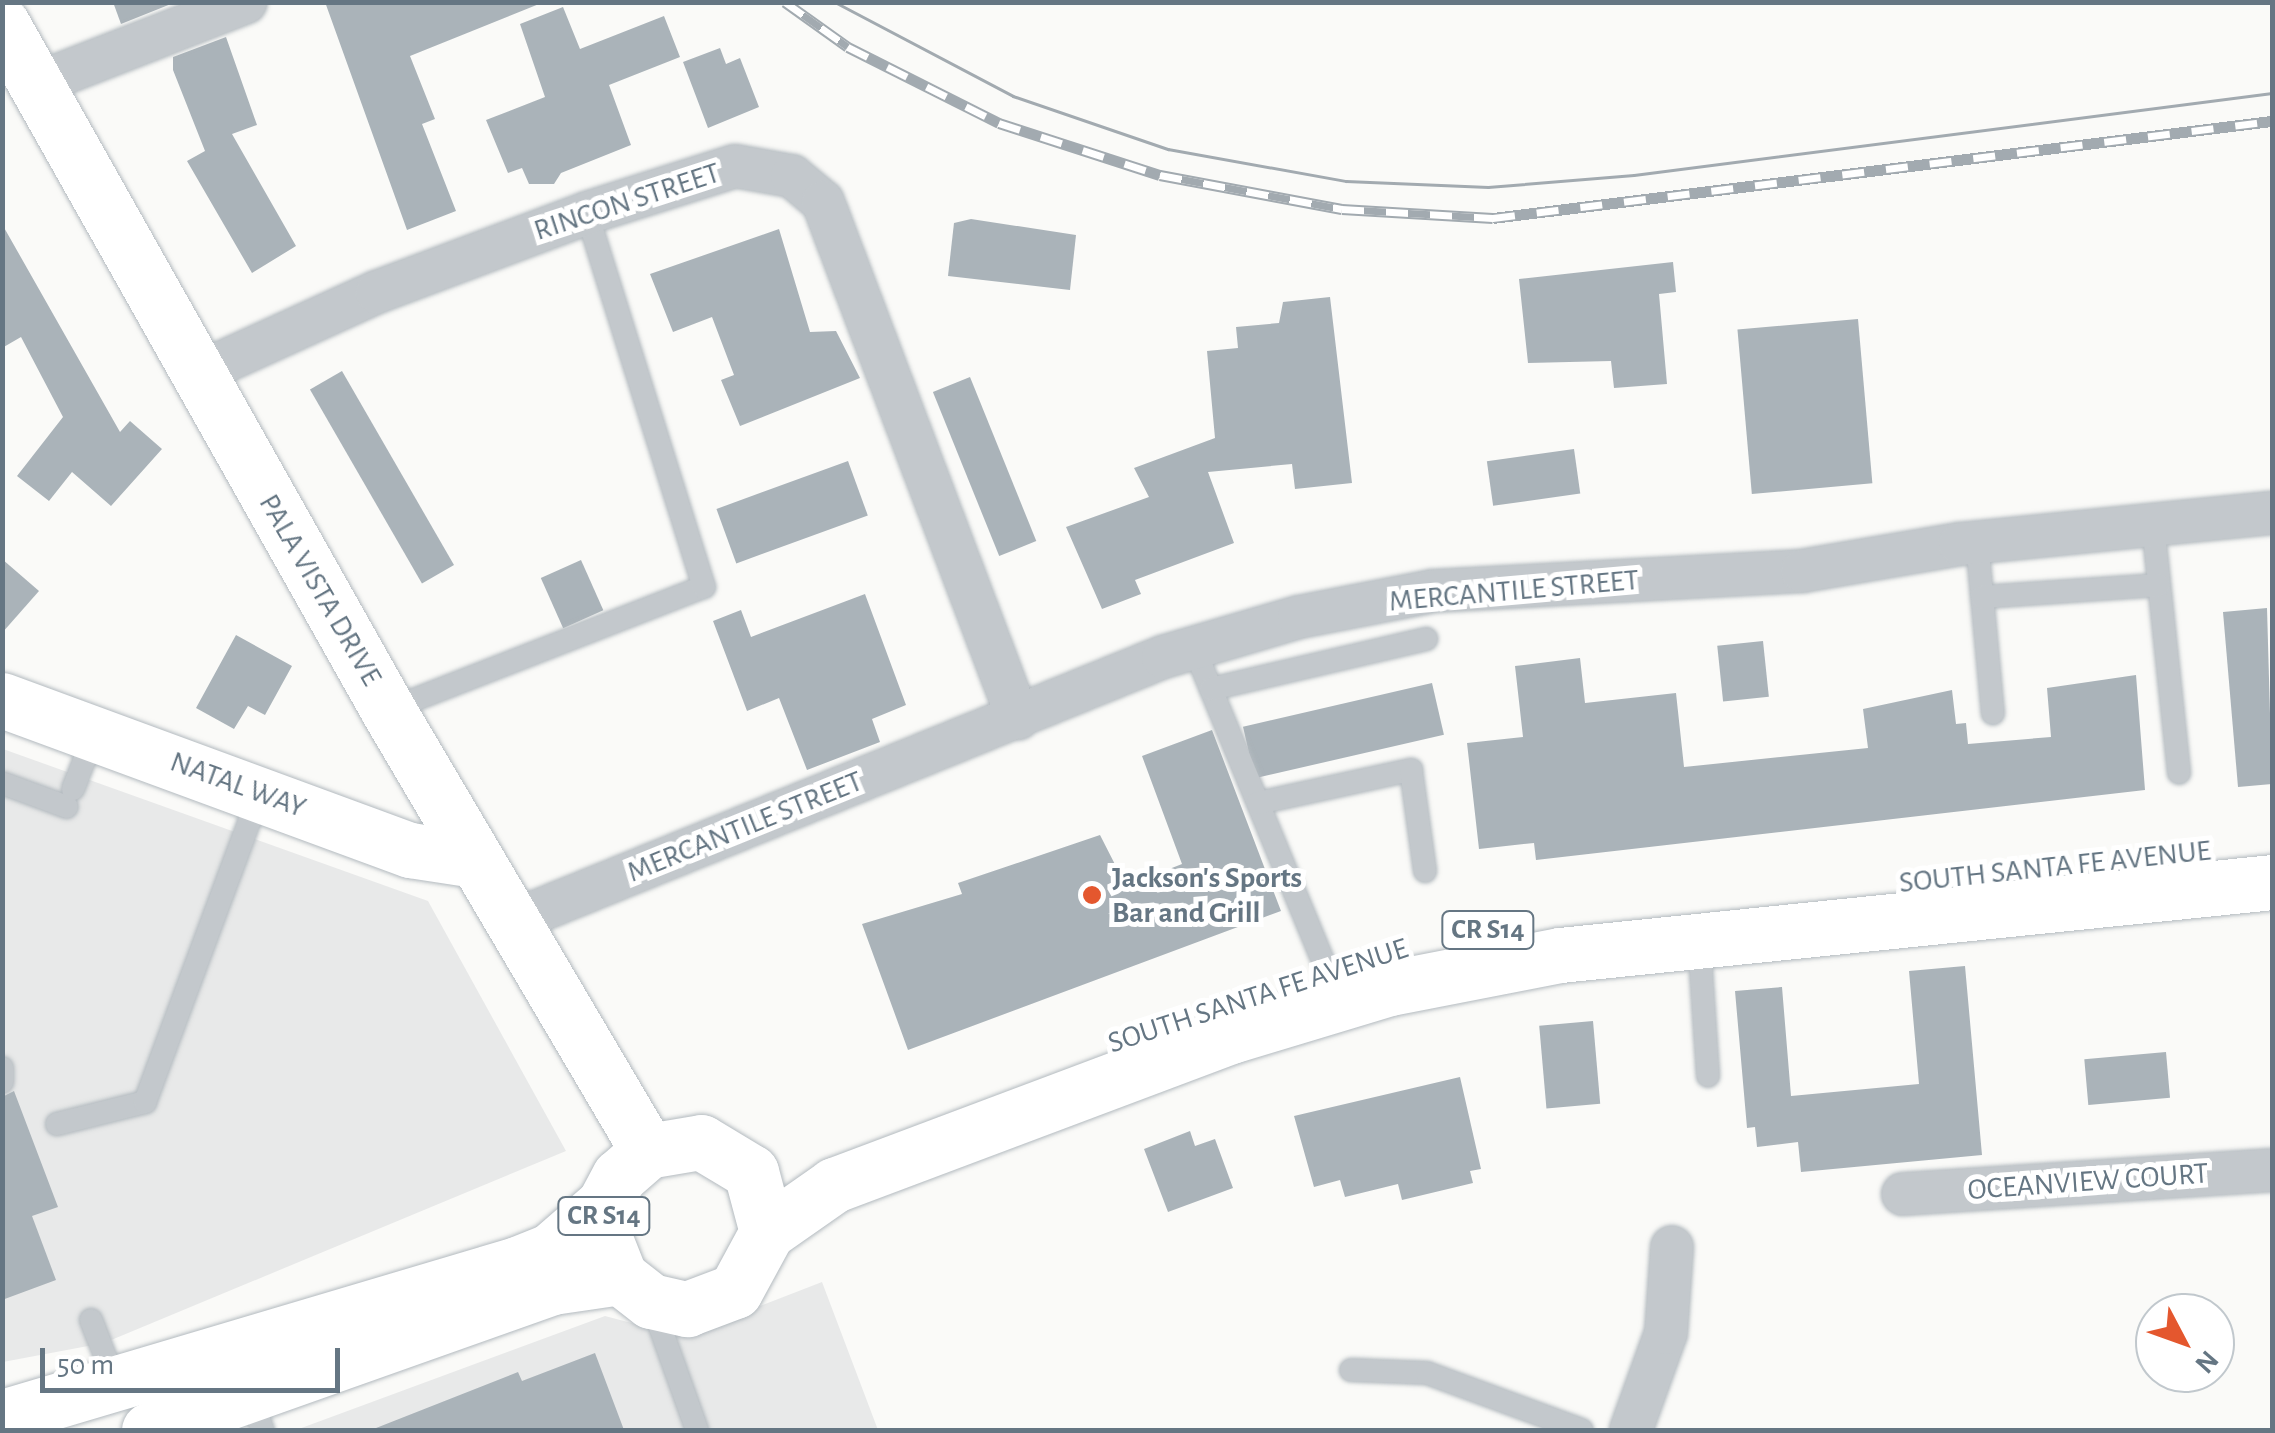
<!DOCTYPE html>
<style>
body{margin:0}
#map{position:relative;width:2275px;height:1433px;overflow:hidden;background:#fafaf8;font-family:"Alegreya Sans",sans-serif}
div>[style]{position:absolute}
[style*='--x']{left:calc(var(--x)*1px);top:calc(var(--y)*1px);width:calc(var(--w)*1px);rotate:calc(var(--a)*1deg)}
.built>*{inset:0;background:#e8e9e9}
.building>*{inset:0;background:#aab3b9;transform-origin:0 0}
.roads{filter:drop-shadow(0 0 2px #b3babf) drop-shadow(0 0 2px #b3babf)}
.lane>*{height:22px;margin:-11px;padding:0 11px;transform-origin:11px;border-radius:11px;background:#c3c8cc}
.street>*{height:42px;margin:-21px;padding:0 21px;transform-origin:21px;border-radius:21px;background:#c3c8cc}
.secondary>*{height:55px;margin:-27.5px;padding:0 27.5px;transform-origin:27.5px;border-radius:27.5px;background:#fff}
.primary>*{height:55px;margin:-27.5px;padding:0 27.5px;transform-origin:27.5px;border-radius:27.5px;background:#fff}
.tram>*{height:2.5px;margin:-1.25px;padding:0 1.25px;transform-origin:1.25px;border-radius:1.25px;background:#a2aab0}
.rail>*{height:11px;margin-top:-5.5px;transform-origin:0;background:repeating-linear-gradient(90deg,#fff 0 22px,#a2aab0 0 44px);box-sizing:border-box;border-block:2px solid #a2aab0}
.dots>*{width:28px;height:28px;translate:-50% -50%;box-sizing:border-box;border:5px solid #fff;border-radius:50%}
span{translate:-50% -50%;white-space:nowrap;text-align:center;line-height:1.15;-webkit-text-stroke:10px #fff;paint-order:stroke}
.shield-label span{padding:2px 8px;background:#fff;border:2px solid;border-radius:8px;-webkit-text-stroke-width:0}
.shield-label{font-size:28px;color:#657683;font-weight:700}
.street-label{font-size:30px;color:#657683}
.poi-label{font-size:30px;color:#657683;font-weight:700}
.left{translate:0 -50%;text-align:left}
.frame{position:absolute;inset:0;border:5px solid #657683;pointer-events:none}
.north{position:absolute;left:2135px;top:1293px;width:100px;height:100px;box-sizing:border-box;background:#fff;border:2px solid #c1c8cd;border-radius:50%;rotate:131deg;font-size:28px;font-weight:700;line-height:40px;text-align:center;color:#657683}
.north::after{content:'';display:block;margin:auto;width:35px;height:45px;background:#e4572e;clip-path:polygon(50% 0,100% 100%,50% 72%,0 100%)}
.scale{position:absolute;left:40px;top:1348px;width:300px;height:45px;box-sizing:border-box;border:5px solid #657683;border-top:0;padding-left:12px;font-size:30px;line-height:35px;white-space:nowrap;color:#657683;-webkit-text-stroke:8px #fff;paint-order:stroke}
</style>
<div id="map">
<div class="built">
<div style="clip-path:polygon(3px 749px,428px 901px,566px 1151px,104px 1343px,3px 1362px)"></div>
<div style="clip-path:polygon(822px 1282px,878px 1430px,296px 1430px,605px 1316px,639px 1325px,727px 1319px)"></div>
</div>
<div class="building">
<div style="clip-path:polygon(113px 2px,176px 2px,121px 24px)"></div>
<div style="clip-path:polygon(325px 2px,544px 2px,410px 56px,435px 119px,422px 124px,456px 211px,407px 230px)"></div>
<div style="clip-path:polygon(563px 7px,580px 49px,664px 16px,680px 57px,609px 85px,631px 145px,561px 173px,554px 184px,529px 184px,522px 168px,508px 173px,486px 120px,545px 97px,520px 24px)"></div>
<div style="clip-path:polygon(226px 37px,257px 125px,232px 134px,296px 246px,252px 273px,187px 161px,205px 151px,173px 70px,173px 57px)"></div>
<div style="clip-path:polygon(720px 48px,726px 64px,740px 58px,759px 107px,708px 128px,683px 62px)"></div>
<div style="clip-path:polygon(971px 219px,1076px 235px,1070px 290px,948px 276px,954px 223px)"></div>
<div style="clip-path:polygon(2px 224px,120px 432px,130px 421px,162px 449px,111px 506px,72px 472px,49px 501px,17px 476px,63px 417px,21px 337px,2px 348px)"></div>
<div style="clip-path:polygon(779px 229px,810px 332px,836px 331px,860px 378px,740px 426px,721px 380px,734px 375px,712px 317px,673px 332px,650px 274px)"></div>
<div style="clip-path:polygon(1673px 262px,1676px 292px,1659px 294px,1667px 384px,1614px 388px,1611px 361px,1528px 363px,1519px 279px)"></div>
<div style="clip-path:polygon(1330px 297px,1352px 483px,1295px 489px,1292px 464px,1208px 472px,1234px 543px,1135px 580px,1141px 594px,1102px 609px,1066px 527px,1149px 497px,1134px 468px,1215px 438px,1207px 351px,1238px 348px,1236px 327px,1279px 323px,1283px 302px)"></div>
<div style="left:1858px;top:319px;width:165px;height:121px;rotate:85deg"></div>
<div style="left:342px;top:371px;width:224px;height:37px;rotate:60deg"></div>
<div style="left:970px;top:377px;width:177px;height:40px;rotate:68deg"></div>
<div style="left:1574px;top:449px;width:45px;height:88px;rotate:82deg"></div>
<div style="left:848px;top:461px;width:58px;height:140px;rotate:70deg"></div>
<div style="clip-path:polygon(2px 559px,39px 591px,2px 633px)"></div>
<div style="left:581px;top:560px;width:55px;height:44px;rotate:66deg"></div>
<div style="clip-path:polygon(865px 594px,906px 705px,872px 719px,880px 742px,807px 770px,779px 698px,747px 711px,713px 621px,741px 610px,751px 637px)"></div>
<div style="clip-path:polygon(2267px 608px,2272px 784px,2238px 787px,2223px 612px)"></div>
<div style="clip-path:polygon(236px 635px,292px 666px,265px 715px,248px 706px,234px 729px,196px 708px)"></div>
<div style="left:1763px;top:641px;width:56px;height:46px;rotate:84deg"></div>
<div style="clip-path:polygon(1580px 658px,1585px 703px,1676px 693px,1684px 767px,1868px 748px,1863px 709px,1952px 690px,1956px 724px,1966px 723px,1968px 744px,2051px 737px,2047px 688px,2136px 675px,2145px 790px,1536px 860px,1534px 843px,1479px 849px,1467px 743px,1523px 737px,1515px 666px)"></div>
<div style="left:1432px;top:683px;width:53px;height:194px;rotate:77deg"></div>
<div style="clip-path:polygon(1212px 730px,1281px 911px,908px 1050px,862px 924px,962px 894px,958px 883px,1100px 835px,1126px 886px,1182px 864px,1142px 756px)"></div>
<div style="clip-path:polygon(1965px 966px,1982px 1155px,1801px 1172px,1798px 1142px,1757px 1147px,1755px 1127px,1747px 1128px,1735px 991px,1782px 987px,1791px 1096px,1919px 1084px,1909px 971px)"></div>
<div style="left:1593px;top:1021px;width:83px;height:54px;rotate:85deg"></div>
<div style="left:2166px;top:1052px;width:46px;height:82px;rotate:85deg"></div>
<div style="clip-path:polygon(1460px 1077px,1481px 1169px,1470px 1171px,1473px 1183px,1402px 1200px,1398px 1184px,1345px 1197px,1340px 1180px,1314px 1187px,1294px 1116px)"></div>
<div style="clip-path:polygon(14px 1091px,58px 1207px,32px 1216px,56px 1280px,2px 1300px,2px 1097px)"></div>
<div style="clip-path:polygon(1190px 1131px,1195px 1146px,1215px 1139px,1233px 1188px,1168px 1212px,1144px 1149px)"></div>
<div style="clip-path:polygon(595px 1353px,624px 1430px,371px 1430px,518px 1372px,522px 1381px)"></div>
</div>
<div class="roads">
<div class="lane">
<div style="--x:2153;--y:525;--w:249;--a:84"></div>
<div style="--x:1977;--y:542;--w:172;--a:84.7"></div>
<div style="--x:1982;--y:597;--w:177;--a:-3.9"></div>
<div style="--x:1194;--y:648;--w:347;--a:67.6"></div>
<div style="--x:1211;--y:689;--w:221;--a:-13.1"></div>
<div style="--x:388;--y:710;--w:339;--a:-21.3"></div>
<div style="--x:704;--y:587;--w:392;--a:-107.4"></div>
<div style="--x:2;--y:783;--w:69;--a:20.3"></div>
<div style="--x:73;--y:789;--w:60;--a:-68.6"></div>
<div style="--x:1258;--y:803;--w:157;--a:-12.2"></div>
<div style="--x:1411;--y:770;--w:102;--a:82.1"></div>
<div style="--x:1699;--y:940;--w:136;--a:86.2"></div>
<div style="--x:2;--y:1068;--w:14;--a:90"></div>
<div style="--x:57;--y:1124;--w:91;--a:-14"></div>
<div style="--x:145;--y:1102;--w:331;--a:-69.6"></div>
<div style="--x:653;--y:1307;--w:131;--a:70.3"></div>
<div style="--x:91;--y:1320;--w:63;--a:68.7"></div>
<div style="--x:1351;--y:1370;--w:76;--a:2.3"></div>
<div style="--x:1427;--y:1373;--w:165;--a:20.2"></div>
<div style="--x:249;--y:1394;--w:39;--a:69"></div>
</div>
<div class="street">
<div style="--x:36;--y:84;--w:225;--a:-21.3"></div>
<div style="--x:197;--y:374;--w:198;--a:-24.5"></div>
<div style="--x:377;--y:292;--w:224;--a:-20.6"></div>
<div style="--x:587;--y:213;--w:155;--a:-17.6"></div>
<div style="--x:735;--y:166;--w:58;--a:10"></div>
<div style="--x:792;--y:176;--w:40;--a:40"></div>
<div style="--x:823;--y:202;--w:552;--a:69.3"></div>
<div style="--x:511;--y:922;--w:704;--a:-22.12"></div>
<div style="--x:1163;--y:657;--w:142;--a:-16.4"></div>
<div style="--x:1299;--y:617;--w:136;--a:-11"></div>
<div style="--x:1433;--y:591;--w:370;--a:-3.1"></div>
<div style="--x:1802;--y:571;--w:160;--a:-9.7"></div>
<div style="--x:1960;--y:544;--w:314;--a:-5.7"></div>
<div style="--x:1903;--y:1194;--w:370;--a:-3.7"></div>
<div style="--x:1631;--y:1430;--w:103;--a:-70.2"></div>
<div style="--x:1666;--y:1333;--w:86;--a:-86"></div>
</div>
<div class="secondary">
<div style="--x:2;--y:24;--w:787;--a:60.63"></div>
<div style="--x:388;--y:710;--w:512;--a:59.48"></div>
<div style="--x:2;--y:700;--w:435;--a:20.2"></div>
<div style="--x:410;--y:850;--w:66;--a:8.7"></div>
</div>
<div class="primary">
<div style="--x:767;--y:1232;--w:62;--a:-104.9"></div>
<div style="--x:751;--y:1172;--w:58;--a:-149"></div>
<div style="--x:701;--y:1142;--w:54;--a:170.4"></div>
<div style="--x:648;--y:1151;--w:38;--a:139"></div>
<div style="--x:619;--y:1176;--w:32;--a:118"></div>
<div style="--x:604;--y:1204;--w:35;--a:88"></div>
<div style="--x:605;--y:1239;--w:41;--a:68.5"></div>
<div style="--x:620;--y:1277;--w:39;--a:38"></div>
<div style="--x:651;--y:1301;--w:37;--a:13"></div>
<div style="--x:687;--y:1309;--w:51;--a:-20.6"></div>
<div style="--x:735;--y:1291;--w:67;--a:-61.5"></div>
<div style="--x:767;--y:1232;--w:82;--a:-35"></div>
<div style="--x:834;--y:1185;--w:424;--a:-20.6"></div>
<div style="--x:1231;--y:1036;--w:166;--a:-16.8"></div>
<div style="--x:1390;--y:988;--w:173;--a:-11"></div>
<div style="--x:1560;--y:955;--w:716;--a:-5.85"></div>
<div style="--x:2;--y:1417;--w:537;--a:-16.55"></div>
<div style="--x:517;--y:1264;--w:35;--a:-22"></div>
<div style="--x:550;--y:1251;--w:72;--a:-41"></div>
<div style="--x:149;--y:1430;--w:428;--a:-19.5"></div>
<div style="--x:552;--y:1287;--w:69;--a:-8.4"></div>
</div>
</div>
<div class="tram">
<div style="--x:835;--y:2;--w:201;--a:27.8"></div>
<div style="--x:1013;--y:96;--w:164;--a:18.9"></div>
<div style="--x:1168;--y:149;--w:181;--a:10.2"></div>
<div style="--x:1346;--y:181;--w:142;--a:2.4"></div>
<div style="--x:1488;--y:187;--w:146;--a:-4.7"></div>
<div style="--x:1634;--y:175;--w:643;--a:-7.32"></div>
</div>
<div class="rail">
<div style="--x:785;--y:2;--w:77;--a:35.5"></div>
<div style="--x:848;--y:47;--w:169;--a:26.7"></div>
<div style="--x:999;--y:123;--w:169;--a:17.9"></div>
<div style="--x:1160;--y:175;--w:185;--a:10.6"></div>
<div style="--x:1342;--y:209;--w:151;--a:3.4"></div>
<div style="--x:1493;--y:218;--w:785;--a:-7.1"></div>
</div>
<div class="dots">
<div style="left:1092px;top:895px;background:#e4572e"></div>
</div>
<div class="shield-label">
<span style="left:1488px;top:930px">CR S14</span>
<span style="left:604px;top:1216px">CR S14</span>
</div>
<div class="street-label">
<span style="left:627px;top:202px;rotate:-18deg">RINCON STREET</span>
<span style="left:320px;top:590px;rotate:60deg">PALA VISTA DRIVE</span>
<span style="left:1514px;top:591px;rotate:-5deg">MERCANTILE STREET</span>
<span style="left:238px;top:785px;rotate:20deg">NATAL WAY</span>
<span style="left:745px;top:827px;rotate:-22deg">MERCANTILE STREET</span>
<span style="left:2055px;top:867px;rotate:-6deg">SOUTH SANTA FE AVENUE</span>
<span style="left:1258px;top:996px;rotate:-18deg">SOUTH SANTA FE AVENUE</span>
<span style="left:2088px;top:1182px;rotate:-4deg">OCEANVIEW COURT</span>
</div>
<div class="poi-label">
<span class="left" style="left:1112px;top:895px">Jackson's Sports<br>Bar and Grill</span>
</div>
<div class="frame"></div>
<div class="north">N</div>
<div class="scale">50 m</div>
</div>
